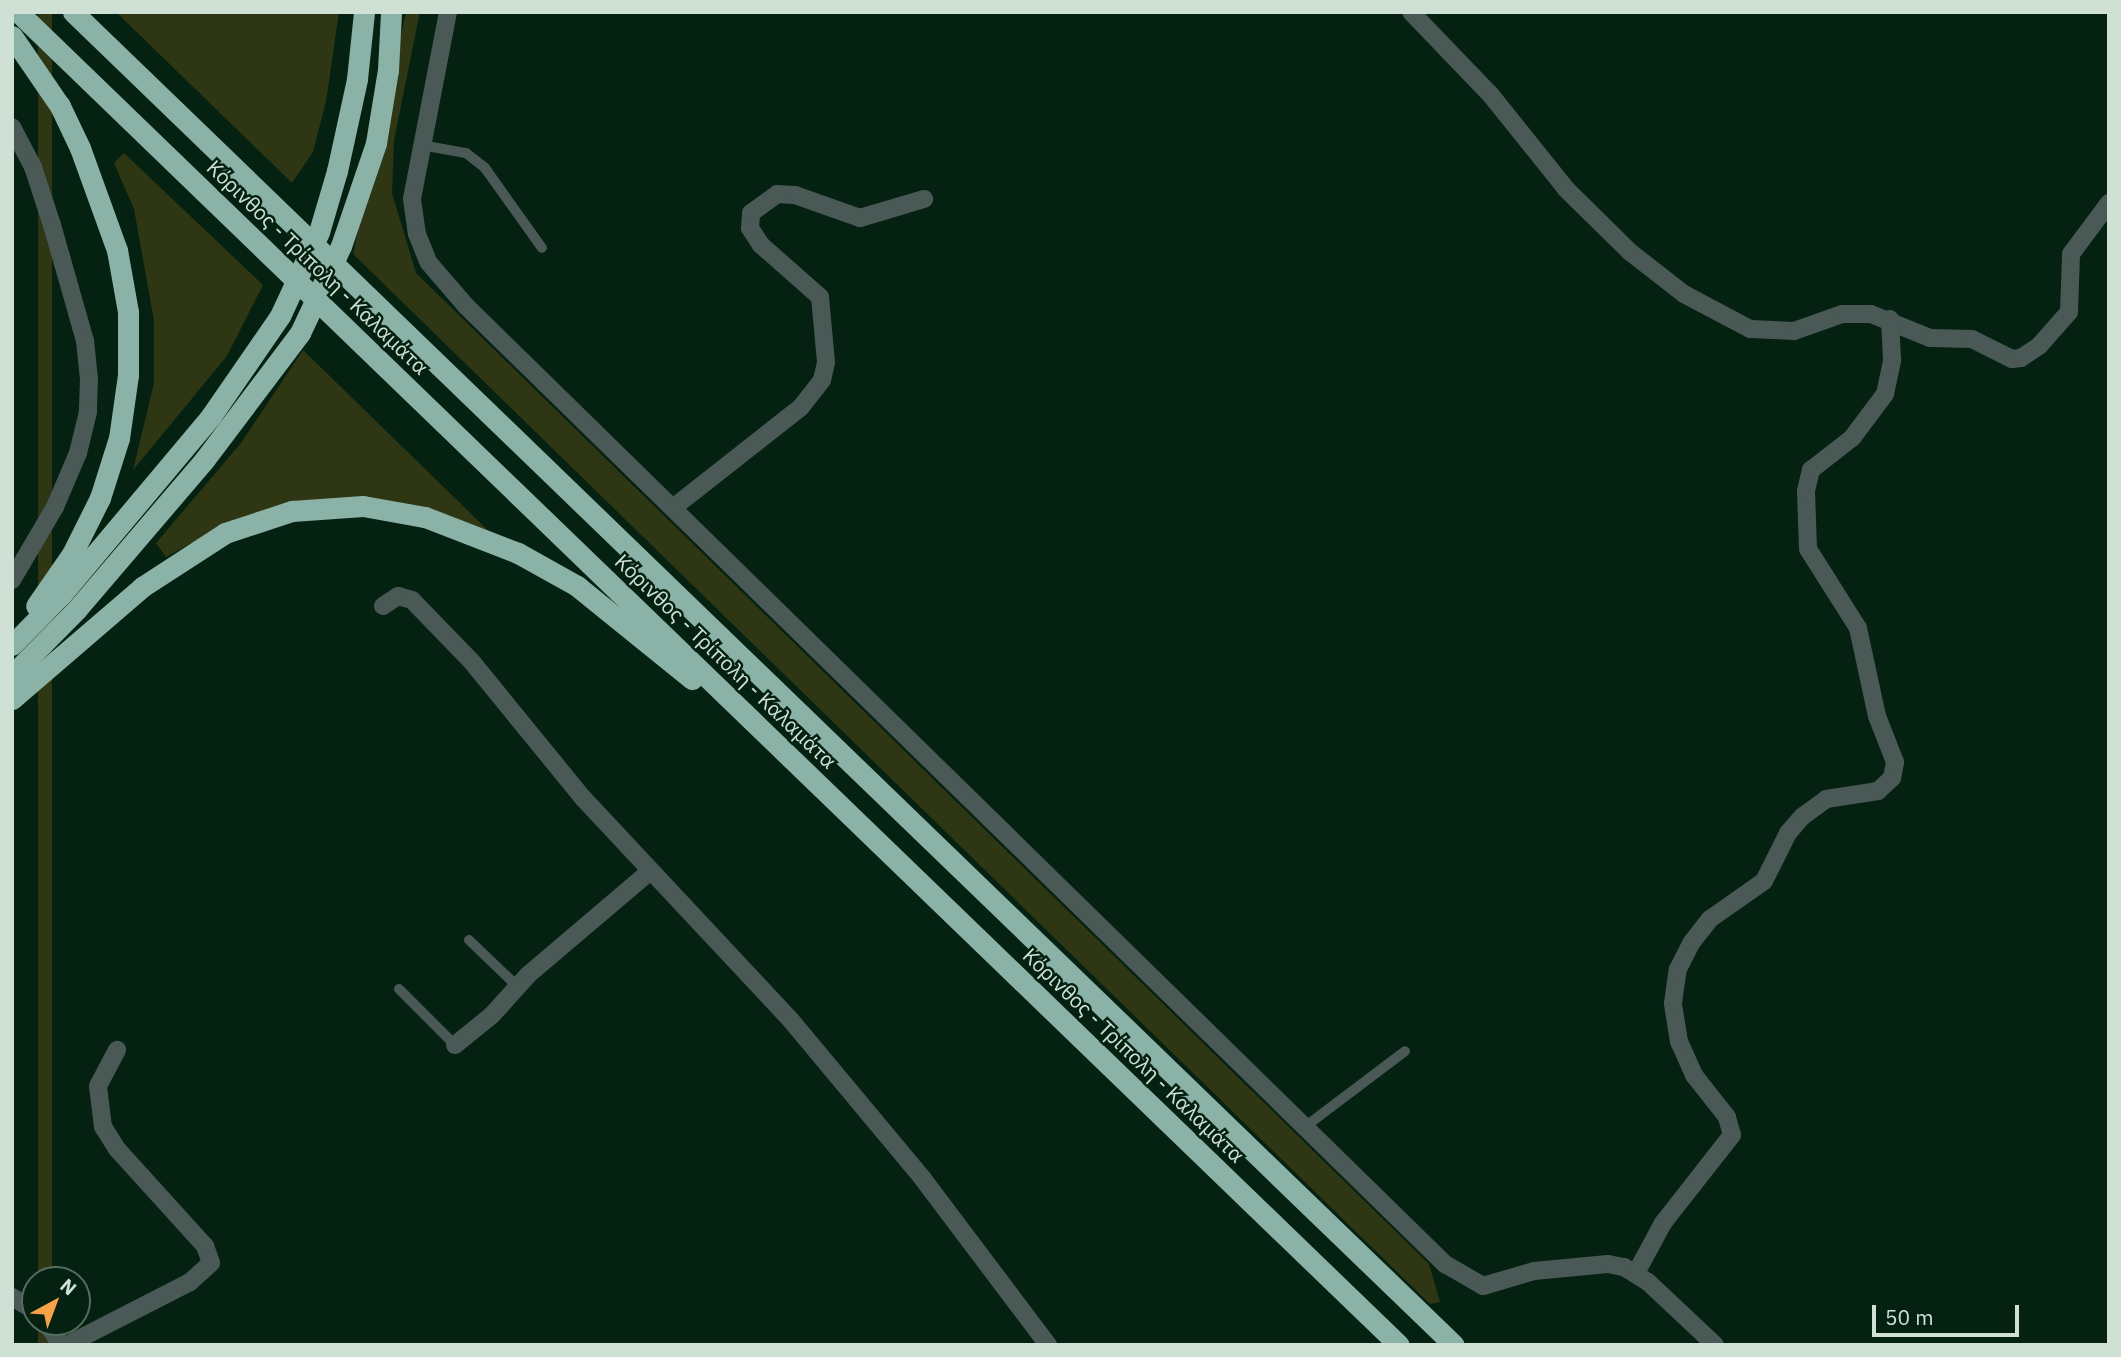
<!DOCTYPE html>
<meta charset="utf-8">
<style>
body{margin:0}
#map{position:relative;width:2121px;height:1357px;overflow:hidden;background:#042112;font-family:"IBM Plex Sans",sans-serif}
div>[style]{position:absolute}
[style*='--x']{left:calc(var(--x)*1px);top:calc(var(--y)*1px);width:calc(var(--w)*1px);rotate:calc(var(--a)*1deg)}
.green>*{inset:0;background:#2f3613;transform-origin:0 0}
.service>*{height:10px;margin:-5px;padding:0 5px;transform-origin:5px;border-radius:5px;background:#4a5955}
.minor>*{height:18px;margin:-9px;padding:0 9px;transform-origin:9px;border-radius:9px;background:#4a5955}
.motorway>*{height:21px;margin:-10.5px;padding:0 10.5px;transform-origin:10.5px;border-radius:10.5px;background:#8ab2a7}
span{translate:-50% -50%;white-space:nowrap;text-align:center;line-height:1.15;-webkit-text-stroke:5px #042112;paint-order:stroke}
.street-label{font-size:21px;color:#cfe0d5}
.frame{position:absolute;inset:0;border:14px solid #cfe0d5;pointer-events:none}
.north{position:absolute;left:21px;top:1266px;width:70px;height:70px;box-sizing:border-box;background:#042112;border:2px solid #556d60;border-radius:50%;rotate:41deg;font-size:19px;font-weight:700;line-height:28px;text-align:center;color:#cfe0d5}
.north::after{content:'';display:block;margin:auto;width:24px;height:32px;background:#f7a148;clip-path:polygon(50% 0,100% 100%,50% 72%,0 100%)}
.scale{position:absolute;left:1872px;top:1305px;width:147px;height:32px;box-sizing:border-box;border:4px solid #cfe0d5;border-top:0;padding-left:9px;font-size:21px;line-height:24px;white-space:nowrap;color:#cfe0d5;-webkit-text-stroke:5px #042112;paint-order:stroke}
</style>
<div id="map">
<div class="green">
<div style="left:38px;top:12px;width:14px;height:1919px"></div>
<div style="clip-path:polygon(116px 12px,339px 12px,326px 102px,313px 152px,292px 183px)"></div>
<div style="clip-path:polygon(406px 12px,420px 12px,394px 140px,392px 193px,416px 273px,1429px 1264px,1440px 1302px,1430px 1304px,353px 254px)"></div>
<div style="clip-path:polygon(124px 153px,263px 285px,227px 356px,133px 470px,154px 383px,154px 321px,134px 209px,114px 163px)"></div>
<div style="clip-path:polygon(303px 350px,497px 539px,398px 505px,227px 524px,166px 557px,156px 543px,241px 443px)"></div>
</div>
<div class="service">
<div style="--x:421;--y:145;--w:46;--a:10.1"></div>
<div style="--x:466;--y:153;--w:24;--a:38"></div>
<div style="--x:485;--y:168;--w:98;--a:54.5"></div>
<div style="--x:469;--y:940;--w:66;--a:43.8"></div>
<div style="--x:399;--y:989;--w:79;--a:45"></div>
<div style="--x:1306;--y:1126;--w:124;--a:-37.1"></div>
</div>
<div class="minor">
<div style="--x:448;--y:12;--w:190;--a:100.9"></div>
<div style="--x:412;--y:199;--w:35;--a:82"></div>
<div style="--x:417;--y:234;--w:31;--a:68"></div>
<div style="--x:429;--y:263;--w:57;--a:49.3"></div>
<div style="--x:466;--y:306;--w:1370;--a:44.38"></div>
<div style="--x:1445;--y:1264;--w:44;--a:30.1"></div>
<div style="--x:1483;--y:1286;--w:53;--a:-16.4"></div>
<div style="--x:1534;--y:1271;--w:74;--a:-5.4"></div>
<div style="--x:1608;--y:1264;--w:16;--a:11"></div>
<div style="--x:1624;--y:1267;--w:28;--a:32"></div>
<div style="--x:1648;--y:1282;--w:92;--a:43.2"></div>
<div style="--x:1411;--y:12;--w:114;--a:46.1"></div>
<div style="--x:1490;--y:94;--w:122;--a:51.3"></div>
<div style="--x:1566;--y:189;--w:90;--a:44.5"></div>
<div style="--x:1630;--y:252;--w:68;--a:37.9"></div>
<div style="--x:1684;--y:294;--w:75;--a:27.9"></div>
<div style="--x:1750;--y:329;--w:44;--a:2.6"></div>
<div style="--x:1794;--y:331;--w:51;--a:-19.5"></div>
<div style="--x:1842;--y:314;--w:29;--a:0"></div>
<div style="--x:1871;--y:314;--w:64;--a:22.1"></div>
<div style="--x:1930;--y:338;--w:42;--a:1.4"></div>
<div style="--x:1972;--y:339;--w:45;--a:26.6"></div>
<div style="--x:2012;--y:359;--w:9;--a:-6"></div>
<div style="--x:2021;--y:358;--w:22;--a:-34"></div>
<div style="--x:2039;--y:346;--w:45;--a:-48.6"></div>
<div style="--x:2069;--y:312;--w:58;--a:-88"></div>
<div style="--x:2071;--y:254;--w:64;--a:-53.3"></div>
<div style="--x:12;--y:127;--w:45;--a:62.3"></div>
<div style="--x:33;--y:167;--w:61;--a:71.9"></div>
<div style="--x:52;--y:225;--w:121;--a:74.1"></div>
<div style="--x:85;--y:341;--w:38;--a:84"></div>
<div style="--x:89;--y:379;--w:33;--a:92"></div>
<div style="--x:88;--y:412;--w:42;--a:103.7"></div>
<div style="--x:78;--y:453;--w:59;--a:113.1"></div>
<div style="--x:55;--y:507;--w:85;--a:120.5"></div>
<div style="--x:674;--y:507;--w:162;--a:-38.2"></div>
<div style="--x:801;--y:407;--w:34;--a:-52"></div>
<div style="--x:822;--y:380;--w:18;--a:-77"></div>
<div style="--x:826;--y:362;--w:65;--a:-95.3"></div>
<div style="--x:820;--y:297;--w:79;--a:-138.6"></div>
<div style="--x:761;--y:245;--w:20;--a:-123"></div>
<div style="--x:750;--y:228;--w:15;--a:-86"></div>
<div style="--x:751;--y:213;--w:32;--a:-36"></div>
<div style="--x:777;--y:194;--w:18;--a:3"></div>
<div style="--x:795;--y:195;--w:69;--a:19.5"></div>
<div style="--x:860;--y:218;--w:67;--a:-16.5"></div>
<div style="--x:383;--y:606;--w:18;--a:-34"></div>
<div style="--x:398;--y:596;--w:15;--a:16"></div>
<div style="--x:412;--y:600;--w:86;--a:45.9"></div>
<div style="--x:472;--y:662;--w:176;--a:50.8"></div>
<div style="--x:583;--y:798;--w:301;--a:46.9"></div>
<div style="--x:789;--y:1018;--w:209;--a:50.2"></div>
<div style="--x:923;--y:1179;--w:208;--a:53"></div>
<div style="--x:455;--y:1045;--w:48;--a:-39"></div>
<div style="--x:492;--y:1015;--w:54;--a:-48"></div>
<div style="--x:528;--y:975;--w:160;--a:-40.4"></div>
<div style="--x:1636;--y:1273;--w:57;--a:-61.6"></div>
<div style="--x:1663;--y:1223;--w:112;--a:-51.9"></div>
<div style="--x:1732;--y:1135;--w:19;--a:-106"></div>
<div style="--x:1727;--y:1117;--w:53;--a:-128.2"></div>
<div style="--x:1694;--y:1075;--w:36;--a:-114"></div>
<div style="--x:1679;--y:1042;--w:39;--a:-99"></div>
<div style="--x:1673;--y:1003;--w:34;--a:-82"></div>
<div style="--x:1678;--y:969;--w:30;--a:-63"></div>
<div style="--x:1692;--y:942;--w:29;--a:-52"></div>
<div style="--x:1710;--y:919;--w:66;--a:-35.1"></div>
<div style="--x:1764;--y:881;--w:54;--a:-63.4"></div>
<div style="--x:1788;--y:833;--w:23;--a:-49"></div>
<div style="--x:1803;--y:816;--w:29;--a:-36"></div>
<div style="--x:1826;--y:799;--w:53;--a:-8.7"></div>
<div style="--x:1878;--y:791;--w:19;--a:-43"></div>
<div style="--x:1892;--y:778;--w:16;--a:-79"></div>
<div style="--x:1895;--y:762;--w:49;--a:-111.4"></div>
<div style="--x:1877;--y:716;--w:90;--a:-102.2"></div>
<div style="--x:1858;--y:628;--w:93;--a:-122.3"></div>
<div style="--x:1808;--y:549;--w:58;--a:-92"></div>
<div style="--x:1806;--y:491;--w:22;--a:-77"></div>
<div style="--x:1811;--y:470;--w:52;--a:-38"></div>
<div style="--x:1852;--y:438;--w:55;--a:-53.1"></div>
<div style="--x:1885;--y:394;--w:35;--a:-78"></div>
<div style="--x:1892;--y:360;--w:41;--a:-92.8"></div>
<div style="--x:12;--y:1297;--w:27;--a:31"></div>
<div style="--x:46;--y:1322;--w:27;--a:57"></div>
<div style="--x:67;--y:1345;--w:138;--a:-27.1"></div>
<div style="--x:190;--y:1282;--w:28;--a:-42"></div>
<div style="--x:211;--y:1263;--w:18;--a:-109"></div>
<div style="--x:205;--y:1246;--w:131;--a:-132.2"></div>
<div style="--x:117;--y:1149;--w:26;--a:-122"></div>
<div style="--x:103;--y:1127;--w:41;--a:-97"></div>
<div style="--x:98;--y:1086;--w:41;--a:-62.2"></div>
</div>
<div class="motorway">
<div style="--x:18;--y:12;--w:1919;--a:43.99"></div>
<div style="--x:73;--y:12;--w:1919;--a:43.99"></div>
<div style="--x:12;--y:36;--w:85;--a:55.6"></div>
<div style="--x:60;--y:106;--w:47;--a:64.5"></div>
<div style="--x:80;--y:148;--w:109;--a:70.1"></div>
<div style="--x:117;--y:250;--w:63;--a:79.9"></div>
<div style="--x:128;--y:312;--w:63;--a:90"></div>
<div style="--x:128;--y:375;--w:64;--a:98.1"></div>
<div style="--x:119;--y:438;--w:63;--a:107.6"></div>
<div style="--x:100;--y:498;--w:63;--a:116.6"></div>
<div style="--x:72;--y:554;--w:63;--a:124.7"></div>
<div style="--x:12;--y:645;--w:70;--a:-45.6"></div>
<div style="--x:61;--y:595;--w:234;--a:-50"></div>
<div style="--x:211;--y:416;--w:121;--a:-55.4"></div>
<div style="--x:280;--y:316;--w:93;--a:-65.1"></div>
<div style="--x:319;--y:232;--w:64;--a:-73.6"></div>
<div style="--x:337;--y:171;--w:94;--a:-77.7"></div>
<div style="--x:357;--y:79;--w:67;--a:-84"></div>
<div style="--x:12;--y:675;--w:93;--a:-45.4"></div>
<div style="--x:77;--y:609;--w:197;--a:-49.5"></div>
<div style="--x:205;--y:459;--w:158;--a:-53"></div>
<div style="--x:300;--y:333;--w:96;--a:-64.8"></div>
<div style="--x:341;--y:246;--w:109;--a:-71.2"></div>
<div style="--x:376;--y:143;--w:74;--a:-80.7"></div>
<div style="--x:388;--y:70;--w:58;--a:-87"></div>
<div style="--x:12;--y:699;--w:172;--a:-40.7"></div>
<div style="--x:142;--y:587;--w:99;--a:-33"></div>
<div style="--x:225;--y:533;--w:71;--a:-18.2"></div>
<div style="--x:292;--y:511;--w:71;--a:-4"></div>
<div style="--x:363;--y:506;--w:63;--a:10.1"></div>
<div style="--x:425;--y:517;--w:100;--a:21.2"></div>
<div style="--x:518;--y:553;--w:68;--a:29.2"></div>
<div style="--x:577;--y:586;--w:148;--a:39"></div>
</div>
<div class="street-label">
<span style="left:318px;top:267px;rotate:44deg">Κόρινθος - Τρίπολη - Καλαμάτα</span>
<span style="left:726px;top:661px;rotate:44deg">Κόρινθος - Τρίπολη - Καλαμάτα</span>
<span style="left:1134px;top:1055px;rotate:44deg">Κόρινθος - Τρίπολη - Καλαμάτα</span>
</div>
<div class="frame"></div>
<div class="north">N</div>
<div class="scale">50 m</div>
</div>
